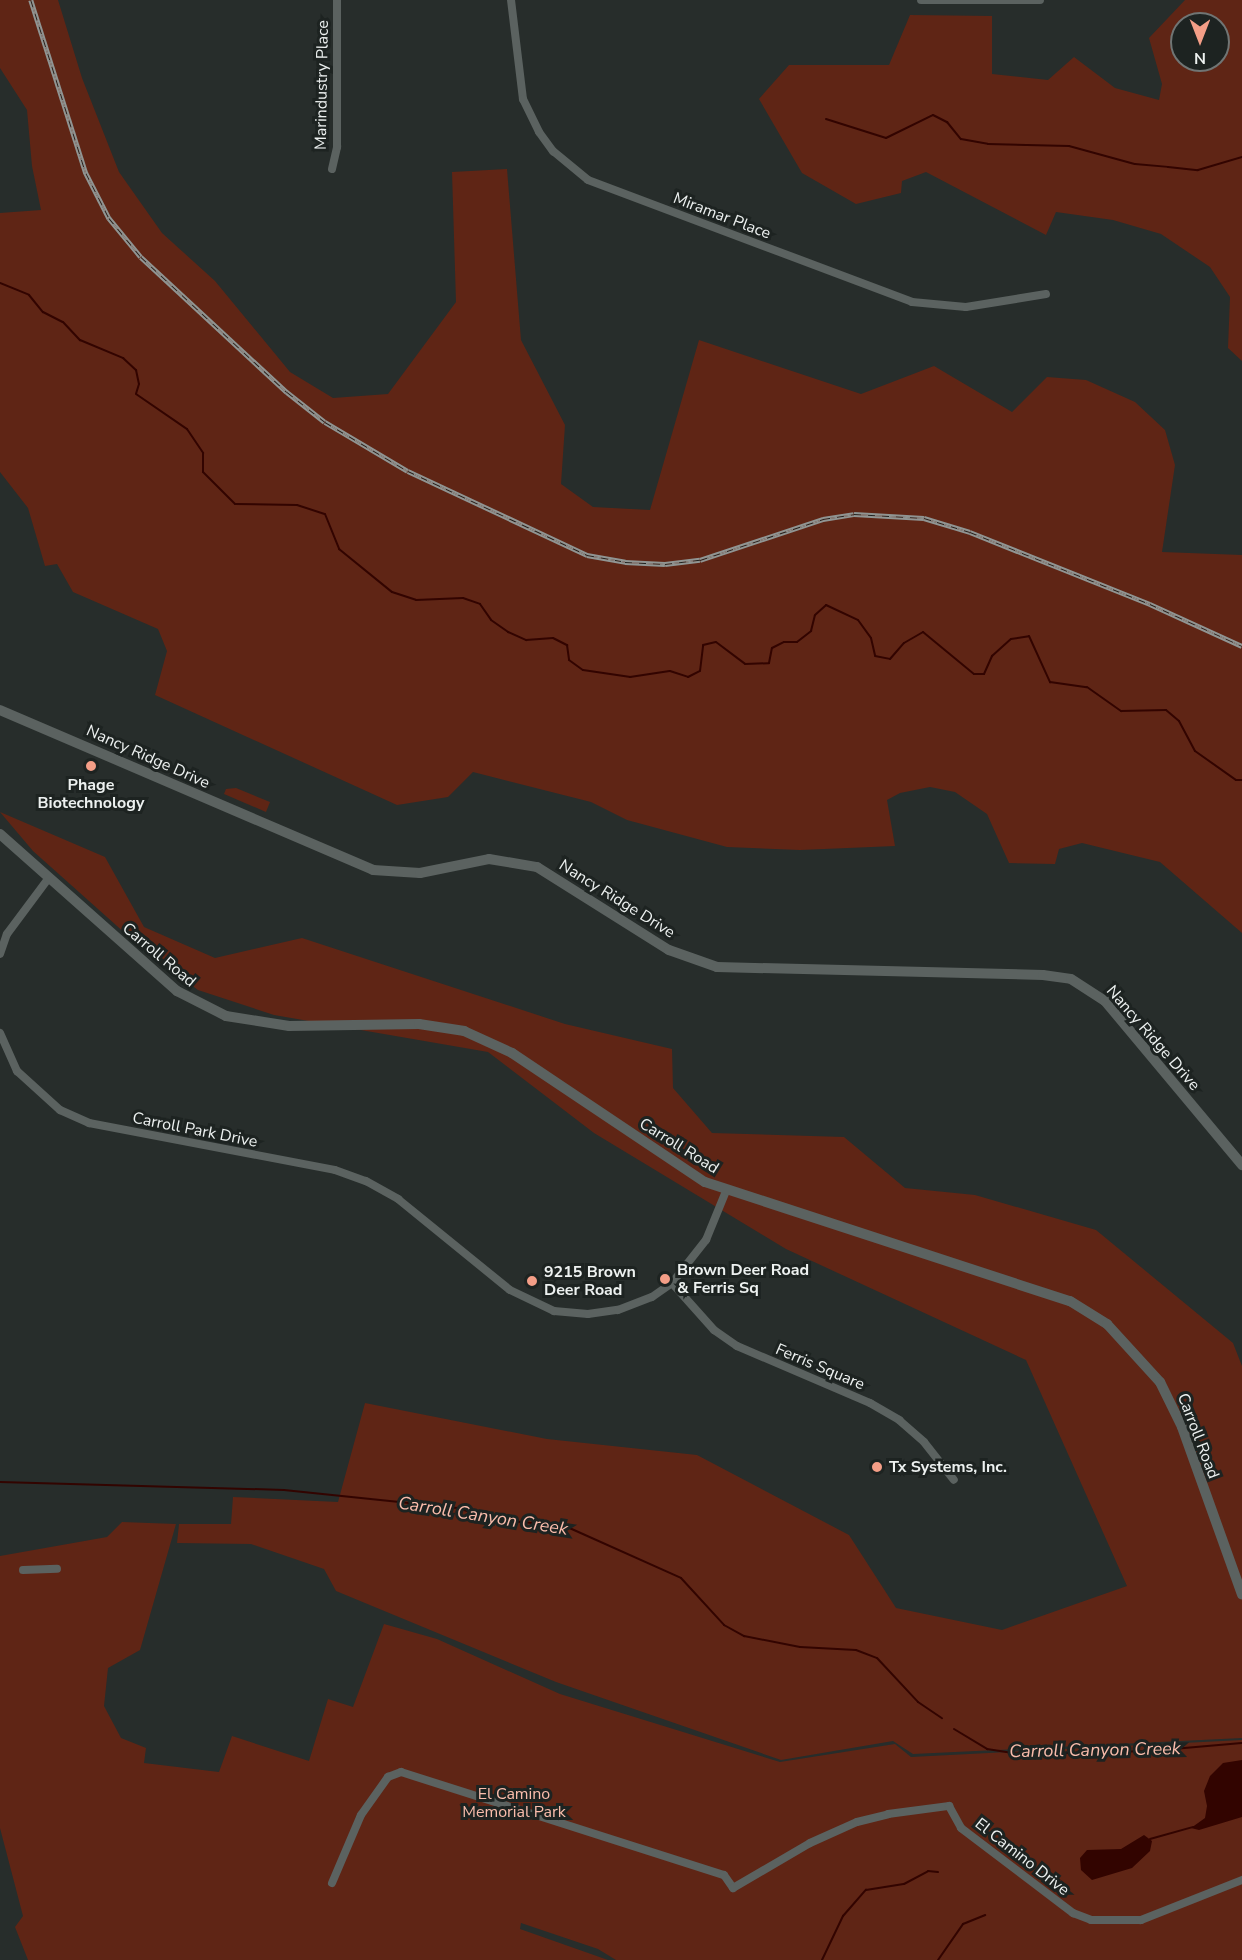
<!DOCTYPE html>
<style>
body{margin:0}
#map{position:relative;width:1242px;height:1960px;overflow:hidden;background:#272d2b;font-family:"Nunito Sans",sans-serif}
div>[style]{position:absolute}
[style*='--x']{left:calc(var(--x)*1px);top:calc(var(--y)*1px);width:calc(var(--w)*1px);rotate:calc(var(--a)*1deg)}
.green>*{inset:0;background:#5f2515}
.water>*{inset:0;background:#320400}
.stream>*{height:2px;margin:-1px;padding:0 1px;transform-origin:1px;border-radius:1px;background:#320400}
.street>*{height:8px;margin:-4px;padding:0 4px;transform-origin:4px;border-radius:4px;background:#5b6260}
.secondary>*{height:10px;margin:-5px;padding:0 5px;transform-origin:5px;border-radius:5px;background:#5b6260}
.rail>*{height:4.5px;margin-top:-2.25px;transform-origin:0;background:repeating-linear-gradient(90deg,#1d2321 0 7px,#909593 0 14px);box-sizing:border-box;border-block:2px solid #909593}
.dots>*{width:16px;height:16px;translate:-50% -50%;box-sizing:border-box;border:3px solid #1d2321;border-radius:50%}
span{translate:-50% -50%;white-space:nowrap;text-align:center;line-height:1.15;-webkit-text-stroke:6px #1d2321;paint-order:stroke}
.street-label{font-size:16px;color:#edf1f0}
.poi-label{font-size:16px;color:#edf1f0;font-weight:700}
.left{translate:0 -50%;text-align:left}
.park-label{font-size:16px;color:#fabdac}
.water-label{font-size:18px;color:#f9bcab;font-style:italic}
.north{position:absolute;left:1170px;top:12px;width:60px;height:60px;box-sizing:border-box;background:#1d2321;border:2px solid #707574;border-radius:50%;rotate:180deg;font-size:16px;font-weight:700;line-height:24px;text-align:center;color:#edf1f0}
.north::after{content:'';display:block;margin:auto;width:21px;height:27px;background:#f49e87;clip-path:polygon(50% 0,100% 100%,50% 72%,0 100%)}
</style>
<div id="map">
<div class="green">
<div style="clip-path:polygon(0 0,58px 0,82px 78px,119px 172px,162px 233px,215px 281px,290px 372px,333px 398px,388px 394px,456px 302px,452px 172px,507px 169px,521px 340px,565px 425px,561px 484px,593px 507px,650px 510px,699px 340px,861px 394px,934px 366px,1012px 412px,1047px 377px,1086px 380px,1135px 402px,1165px 430px,1175px 465px,1162px 552px,1242px 555px,1242px 933px,1160px 862px,1082px 843px,1059px 849px,1055px 864px,1009px 863px,987px 814px,955px 792px,930px 787px,900px 793px,887px 800px,895px 846px,800px 850px,727px 847px,627px 820px,591px 802px,473px 772px,448px 797px,397px 805px,155px 695px,167px 651px,158px 629px,73px 592px,57px 564px,45px 566px,28px 508px,0 472px,0 213px,41px 210px,32px 166px,27px 110px,0 68px)"></div>
<div style="clip-path:polygon(evenodd,1185px 0,1242px 0,1242px 361px,1228px 348px,1230px 297px,1210px 267px,1161px 234px,1113px 220px,1056px 212px,1046px 235px,926px 172px,902px 181px,901px 193px,856px 204px,802px 173px,759px 99px,789px 65px,889px 65px,910px 15px,992px 16px,992px 74px,1048px 80px,1074px 57px,1115px 88px,1159px 100px,1162px 84px,1149px 38px,1185px 0,1182px 24px,1218px 24px,1218px 60px,1182px 60px,1182px 24px)"></div>
<div style="clip-path:polygon(236px 788px,270px 802px,266px 812px,224px 794px,226px 789px)"></div>
<div style="clip-path:polygon(0 812px,105px 857px,144px 927px,215px 958px,302px 938px,565px 1024px,672px 1049px,673px 1088px,712px 1133px,844px 1137px,905px 1188px,975px 1195px,1096px 1230px,1233px 1343px,1242px 1366px,1242px 1738px,913px 1754px,893px 1741px,781px 1760px,556px 1682px,336px 1591px,324px 1569px,251px 1544px,177px 1543px,179px 1524px,231px 1524px,233px 1497px,338px 1502px,365px 1403px,547px 1439px,697px 1455px,849px 1535px,896px 1608px,1002px 1630px,1127px 1586px,1026px 1360px,786px 1249px,594px 1133px,488px 1052px,274px 1015px,198px 990px,145px 951px,33px 851px)"></div>
<div style="clip-path:polygon(122px 1522px,176px 1524px,140px 1650px,108px 1668px,104px 1706px,121px 1738px,146px 1748px,144px 1763px,219px 1772px,232px 1736px,309px 1761px,328px 1699px,353px 1707px,384px 1624px,437px 1639px,560px 1694px,780px 1762px,895px 1744px,911px 1757px,1242px 1740px,1242px 1960px,616px 1960px,598px 1949px,521px 1923px,520px 1929px,608px 1960px,28px 1960px,15px 1927px,23px 1916px,0 1828px,0 1556px,107px 1537px)"></div>
</div>
<div class="water">
<div style="clip-path:polygon(1242px 1760px,1242px 1817px,1199px 1830px,1191px 1828px,1205px 1818px,1207px 1806px,1204px 1791px,1210px 1776px,1223px 1763px)"></div>
<div style="clip-path:polygon(1144px 1835px,1152px 1841px,1150px 1851px,1132px 1868px,1092px 1880px,1081px 1870px,1080px 1858px,1087px 1850px,1121px 1849px)"></div>
</div>
<div class="stream">
<div style="--x:826;--y:119;--w:63;--a:17.6"></div>
<div style="--x:886;--y:138;--w:52;--a:-26.1"></div>
<div style="--x:933;--y:115;--w:16;--a:27"></div>
<div style="--x:947;--y:122;--w:22;--a:51"></div>
<div style="--x:961;--y:139;--w:27;--a:10"></div>
<div style="--x:988;--y:144;--w:81;--a:1.4"></div>
<div style="--x:1069;--y:146;--w:68;--a:15.3"></div>
<div style="--x:1135;--y:164;--w:33;--a:5"></div>
<div style="--x:1168;--y:167;--w:30;--a:6"></div>
<div style="--x:1198;--y:170;--w:46;--a:-16.5"></div>
<div style="--x:0;--y:283;--w:31;--a:22"></div>
<div style="--x:29;--y:295;--w:22;--a:51"></div>
<div style="--x:43;--y:312;--w:22;--a:27"></div>
<div style="--x:63;--y:322;--w:25;--a:47"></div>
<div style="--x:80;--y:340;--w:47;--a:22.7"></div>
<div style="--x:123;--y:358;--w:18;--a:43"></div>
<div style="--x:136;--y:370;--w:14;--a:78"></div>
<div style="--x:139;--y:384;--w:10;--a:107"></div>
<div style="--x:136;--y:394;--w:62;--a:34.5"></div>
<div style="--x:187;--y:429;--w:29;--a:56"></div>
<div style="--x:203;--y:453;--w:19;--a:90"></div>
<div style="--x:203;--y:472;--w:45;--a:45"></div>
<div style="--x:235;--y:504;--w:62;--a:0.9"></div>
<div style="--x:297;--y:505;--w:29;--a:18"></div>
<div style="--x:325;--y:514;--w:38;--a:68"></div>
<div style="--x:339;--y:549;--w:68;--a:39.1"></div>
<div style="--x:392;--y:592;--w:25;--a:18"></div>
<div style="--x:416;--y:600;--w:47;--a:-2.4"></div>
<div style="--x:463;--y:598;--w:18;--a:19"></div>
<div style="--x:480;--y:604;--w:19;--a:55"></div>
<div style="--x:491;--y:620;--w:21;--a:35"></div>
<div style="--x:508;--y:632;--w:20;--a:24"></div>
<div style="--x:526;--y:640;--w:27;--a:-4"></div>
<div style="--x:553;--y:638;--w:16;--a:27"></div>
<div style="--x:567;--y:645;--w:15;--a:82"></div>
<div style="--x:569;--y:660;--w:17;--a:36"></div>
<div style="--x:583;--y:670;--w:48;--a:8.5"></div>
<div style="--x:630;--y:677;--w:40;--a:-8.5"></div>
<div style="--x:670;--y:671;--w:19;--a:18"></div>
<div style="--x:688;--y:677;--w:13;--a:-27"></div>
<div style="--x:700;--y:671;--w:26;--a:-83"></div>
<div style="--x:703;--y:645;--w:13;--a:-13"></div>
<div style="--x:716;--y:642;--w:36;--a:37"></div>
<div style="--x:745;--y:664;--w:24;--a:-2"></div>
<div style="--x:769;--y:663;--w:15;--a:-79"></div>
<div style="--x:772;--y:648;--w:13;--a:-27"></div>
<div style="--x:784;--y:642;--w:13;--a:0"></div>
<div style="--x:797;--y:642;--w:18;--a:-38"></div>
<div style="--x:811;--y:631;--w:16;--a:-76"></div>
<div style="--x:815;--y:615;--w:15;--a:-42"></div>
<div style="--x:826;--y:605;--w:35;--a:25"></div>
<div style="--x:858;--y:620;--w:22;--a:54"></div>
<div style="--x:871;--y:638;--w:18;--a:77"></div>
<div style="--x:875;--y:656;--w:15;--a:11"></div>
<div style="--x:890;--y:659;--w:21;--a:-49"></div>
<div style="--x:904;--y:643;--w:22;--a:-30"></div>
<div style="--x:923;--y:632;--w:66;--a:39.5"></div>
<div style="--x:974;--y:674;--w:10;--a:0"></div>
<div style="--x:984;--y:674;--w:20;--a:-66"></div>
<div style="--x:992;--y:656;--w:25;--a:-42"></div>
<div style="--x:1011;--y:639;--w:18;--a:-9"></div>
<div style="--x:1029;--y:636;--w:51;--a:65.5"></div>
<div style="--x:1050;--y:682;--w:37;--a:8"></div>
<div style="--x:1087;--y:687;--w:42;--a:35.2"></div>
<div style="--x:1121;--y:711;--w:45;--a:-1.3"></div>
<div style="--x:1166;--y:710;--w:17;--a:40"></div>
<div style="--x:1179;--y:721;--w:34;--a:62"></div>
<div style="--x:1195;--y:751;--w:50;--a:35.3"></div>
<div style="--x:1236;--y:780;--w:6;--a:0"></div>
<div style="--x:0;--y:1482;--w:284;--a:1.6"></div>
<div style="--x:284;--y:1490;--w:174;--a:5.9"></div>
<div style="--x:457;--y:1508;--w:44;--a:15.9"></div>
<div style="--x:499;--y:1520;--w:66;--a:5.2"></div>
<div style="--x:565;--y:1526;--w:127;--a:24.1"></div>
<div style="--x:681;--y:1578;--w:64;--a:47.5"></div>
<div style="--x:724;--y:1625;--w:23;--a:29"></div>
<div style="--x:744;--y:1636;--w:57;--a:11.1"></div>
<div style="--x:800;--y:1647;--w:56;--a:3.1"></div>
<div style="--x:856;--y:1650;--w:22;--a:21"></div>
<div style="--x:877;--y:1658;--w:60;--a:47"></div>
<div style="--x:918;--y:1702;--w:29;--a:34"></div>
<div style="--x:954;--y:1729;--w:39;--a:31"></div>
<div style="--x:987;--y:1749;--w:31;--a:9"></div>
<div style="--x:1018;--y:1754;--w:132;--a:-1.3"></div>
<div style="--x:1150;--y:1751;--w:92;--a:-5"></div>
<div style="--x:1150;--y:1839;--w:45;--a:-15.6"></div>
<div style="--x:822;--y:1960;--w:49;--a:-64.5"></div>
<div style="--x:843;--y:1916;--w:35;--a:-49"></div>
<div style="--x:866;--y:1890;--w:38;--a:-9"></div>
<div style="--x:904;--y:1884;--w:27;--a:-28"></div>
<div style="--x:928;--y:1871;--w:10;--a:6"></div>
<div style="--x:938;--y:1960;--w:44;--a:-55.2"></div>
<div style="--x:963;--y:1924;--w:24;--a:-22"></div>
</div>
<div class="street">
<div style="--x:511;--y:0;--w:100;--a:83.1"></div>
<div style="--x:523;--y:99;--w:37;--a:64"></div>
<div style="--x:539;--y:132;--w:24;--a:54"></div>
<div style="--x:553;--y:151;--w:45;--a:39.6"></div>
<div style="--x:588;--y:180;--w:346;--a:20.6"></div>
<div style="--x:912;--y:302;--w:54;--a:5.3"></div>
<div style="--x:966;--y:307;--w:81;--a:-9.2"></div>
<div style="--x:921;--y:0;--w:119;--a:0"></div>
<div style="--x:332;--y:169;--w:23;--a:-77"></div>
<div style="--x:337;--y:147;--w:147;--a:-90"></div>
<div style="--x:0;--y:954;--w:21;--a:-71"></div>
<div style="--x:7;--y:934;--w:69;--a:-53.3"></div>
<div style="--x:0;--y:1033;--w:42;--a:65.9"></div>
<div style="--x:17;--y:1071;--w:58;--a:42.2"></div>
<div style="--x:60;--y:1110;--w:32;--a:24"></div>
<div style="--x:89;--y:1123;--w:250;--a:10.8"></div>
<div style="--x:335;--y:1170;--w:33;--a:20"></div>
<div style="--x:366;--y:1181;--w:37;--a:29"></div>
<div style="--x:398;--y:1199;--w:144;--a:39.1"></div>
<div style="--x:510;--y:1290;--w:49;--a:25.5"></div>
<div style="--x:554;--y:1311;--w:34;--a:5"></div>
<div style="--x:588;--y:1314;--w:30;--a:-8"></div>
<div style="--x:618;--y:1310;--w:36;--a:-21"></div>
<div style="--x:652;--y:1297;--w:24;--a:-35"></div>
<div style="--x:672;--y:1283;--w:55;--a:-51.7"></div>
<div style="--x:706;--y:1240;--w:53;--a:-67.8"></div>
<div style="--x:672;--y:1283;--w:63;--a:48.2"></div>
<div style="--x:714;--y:1330;--w:28;--a:35"></div>
<div style="--x:737;--y:1346;--w:145;--a:23.2"></div>
<div style="--x:870;--y:1403;--w:34;--a:30"></div>
<div style="--x:899;--y:1420;--w:33;--a:41"></div>
<div style="--x:924;--y:1442;--w:48;--a:51.7"></div>
<div style="--x:23;--y:1570;--w:34;--a:-2"></div>
<div style="--x:332;--y:1883;--w:74;--a:-66.9"></div>
<div style="--x:361;--y:1815;--w:47;--a:-54.6"></div>
<div style="--x:388;--y:1777;--w:14;--a:-21"></div>
<div style="--x:401;--y:1772;--w:339;--a:17.7"></div>
<div style="--x:724;--y:1875;--w:16;--a:55"></div>
<div style="--x:733;--y:1888;--w:89;--a:-30.3"></div>
<div style="--x:810;--y:1843;--w:51;--a:-24.1"></div>
<div style="--x:857;--y:1822;--w:32;--a:-14"></div>
<div style="--x:888;--y:1814;--w:62;--a:-7.5"></div>
<div style="--x:949;--y:1806;--w:25;--a:61"></div>
<div style="--x:961;--y:1828;--w:141;--a:37.2"></div>
<div style="--x:1073;--y:1913;--w:19;--a:21"></div>
<div style="--x:1091;--y:1920;--w:50;--a:0"></div>
<div style="--x:1141;--y:1920;--w:109;--a:-21.6"></div>
</div>
<div class="secondary">
<div style="--x:0;--y:710;--w:406;--a:23.2"></div>
<div style="--x:373;--y:870;--w:47;--a:3.7"></div>
<div style="--x:420;--y:873;--w:70;--a:-11.5"></div>
<div style="--x:489;--y:859;--w:49;--a:9.5"></div>
<div style="--x:537;--y:867;--w:156;--a:32.2"></div>
<div style="--x:669;--y:950;--w:51;--a:19.5"></div>
<div style="--x:717;--y:967;--w:326;--a:1.4"></div>
<div style="--x:1043;--y:975;--w:28;--a:8"></div>
<div style="--x:1071;--y:979;--w:40;--a:32.9"></div>
<div style="--x:1105;--y:1001;--w:214;--a:50.1"></div>
<div style="--x:0;--y:834;--w:237;--a:41.6"></div>
<div style="--x:177;--y:991;--w:55;--a:27"></div>
<div style="--x:226;--y:1016;--w:64;--a:9"></div>
<div style="--x:289;--y:1026;--w:130;--a:-0.9"></div>
<div style="--x:419;--y:1024;--w:46;--a:8.8"></div>
<div style="--x:464;--y:1031;--w:53;--a:24.6"></div>
<div style="--x:512;--y:1053;--w:232;--a:33.8"></div>
<div style="--x:705;--y:1182;--w:384;--a:18.1"></div>
<div style="--x:1070;--y:1301;--w:44;--a:31.9"></div>
<div style="--x:1107;--y:1324;--w:79;--a:47.6"></div>
<div style="--x:1160;--y:1382;--w:50;--a:63.9"></div>
<div style="--x:1182;--y:1427;--w:178;--a:70.3"></div>
</div>
<div class="rail">
<div style="--x:31;--y:0;--w:182;--a:72.4"></div>
<div style="--x:86;--y:173;--w:51;--a:62.9"></div>
<div style="--x:109;--y:218;--w:50;--a:50.6"></div>
<div style="--x:141;--y:257;--w:199;--a:42.8"></div>
<div style="--x:287;--y:392;--w:48;--a:38.3"></div>
<div style="--x:325;--y:422;--w:96;--a:30.6"></div>
<div style="--x:408;--y:471;--w:198;--a:25.1"></div>
<div style="--x:587;--y:555;--w:39;--a:10"></div>
<div style="--x:625;--y:562;--w:40;--a:2.9"></div>
<div style="--x:665;--y:564;--w:35;--a:-7"></div>
<div style="--x:700;--y:560;--w:130;--a:-18.4"></div>
<div style="--x:823;--y:519;--w:31;--a:-9"></div>
<div style="--x:854;--y:514;--w:70;--a:3.3"></div>
<div style="--x:924;--y:518;--w:48;--a:16.9"></div>
<div style="--x:970;--y:532;--w:194;--a:21.8"></div>
<div style="--x:1150;--y:604;--w:101;--a:24.5"></div>
</div>
<div class="dots">
<div style="left:91px;top:766px;background:#f49e87"></div>
<div style="left:665px;top:1279px;background:#f49e87"></div>
<div style="left:532px;top:1281px;background:#f49e87"></div>
<div style="left:877px;top:1467px;background:#f49e87"></div>
</div>
<div class="street-label">
<span style="left:322px;top:85px;rotate:-89deg">Marindustry Place</span>
<span style="left:722px;top:216px;rotate:21deg">Miramar Place</span>
<span style="left:148px;top:757px;rotate:24deg">Nancy Ridge Drive</span>
<span style="left:617px;top:899px;rotate:32deg">Nancy Ridge Drive</span>
<span style="left:159px;top:955px;rotate:40deg">Carroll Road</span>
<span style="left:1153px;top:1038px;rotate:49deg">Nancy Ridge Drive</span>
<span style="left:195px;top:1130px;rotate:11deg">Carroll Park Drive</span>
<span style="left:679px;top:1146px;rotate:32deg">Carroll Road</span>
<span style="left:820px;top:1367px;rotate:23deg">Ferris Square</span>
<span style="left:1198px;top:1436px;rotate:69deg">Carroll Road</span>
<span style="left:1022px;top:1857px;rotate:38deg">El Camino Drive</span>
</div>
<div class="poi-label">
<span style="left:91px;top:794px">Phage<br>Biotechnology</span>
<span class="left" style="left:677px;top:1279px">Brown Deer Road<br>&amp; Ferris Sq</span>
<span class="left" style="left:544px;top:1281px">9215 Brown<br>Deer Road</span>
<span class="left" style="left:889px;top:1467px">Tx Systems, Inc.</span>
</div>
<div class="park-label">
<span style="left:514px;top:1803px">El Camino<br>Memorial Park</span>
</div>
<div class="water-label">
<span style="left:483px;top:1516px;rotate:9deg">Carroll Canyon Creek</span>
<span style="left:1095px;top:1750px;rotate:-1deg">Carroll Canyon Creek</span>
</div>
<div class="north">N</div>
</div>
